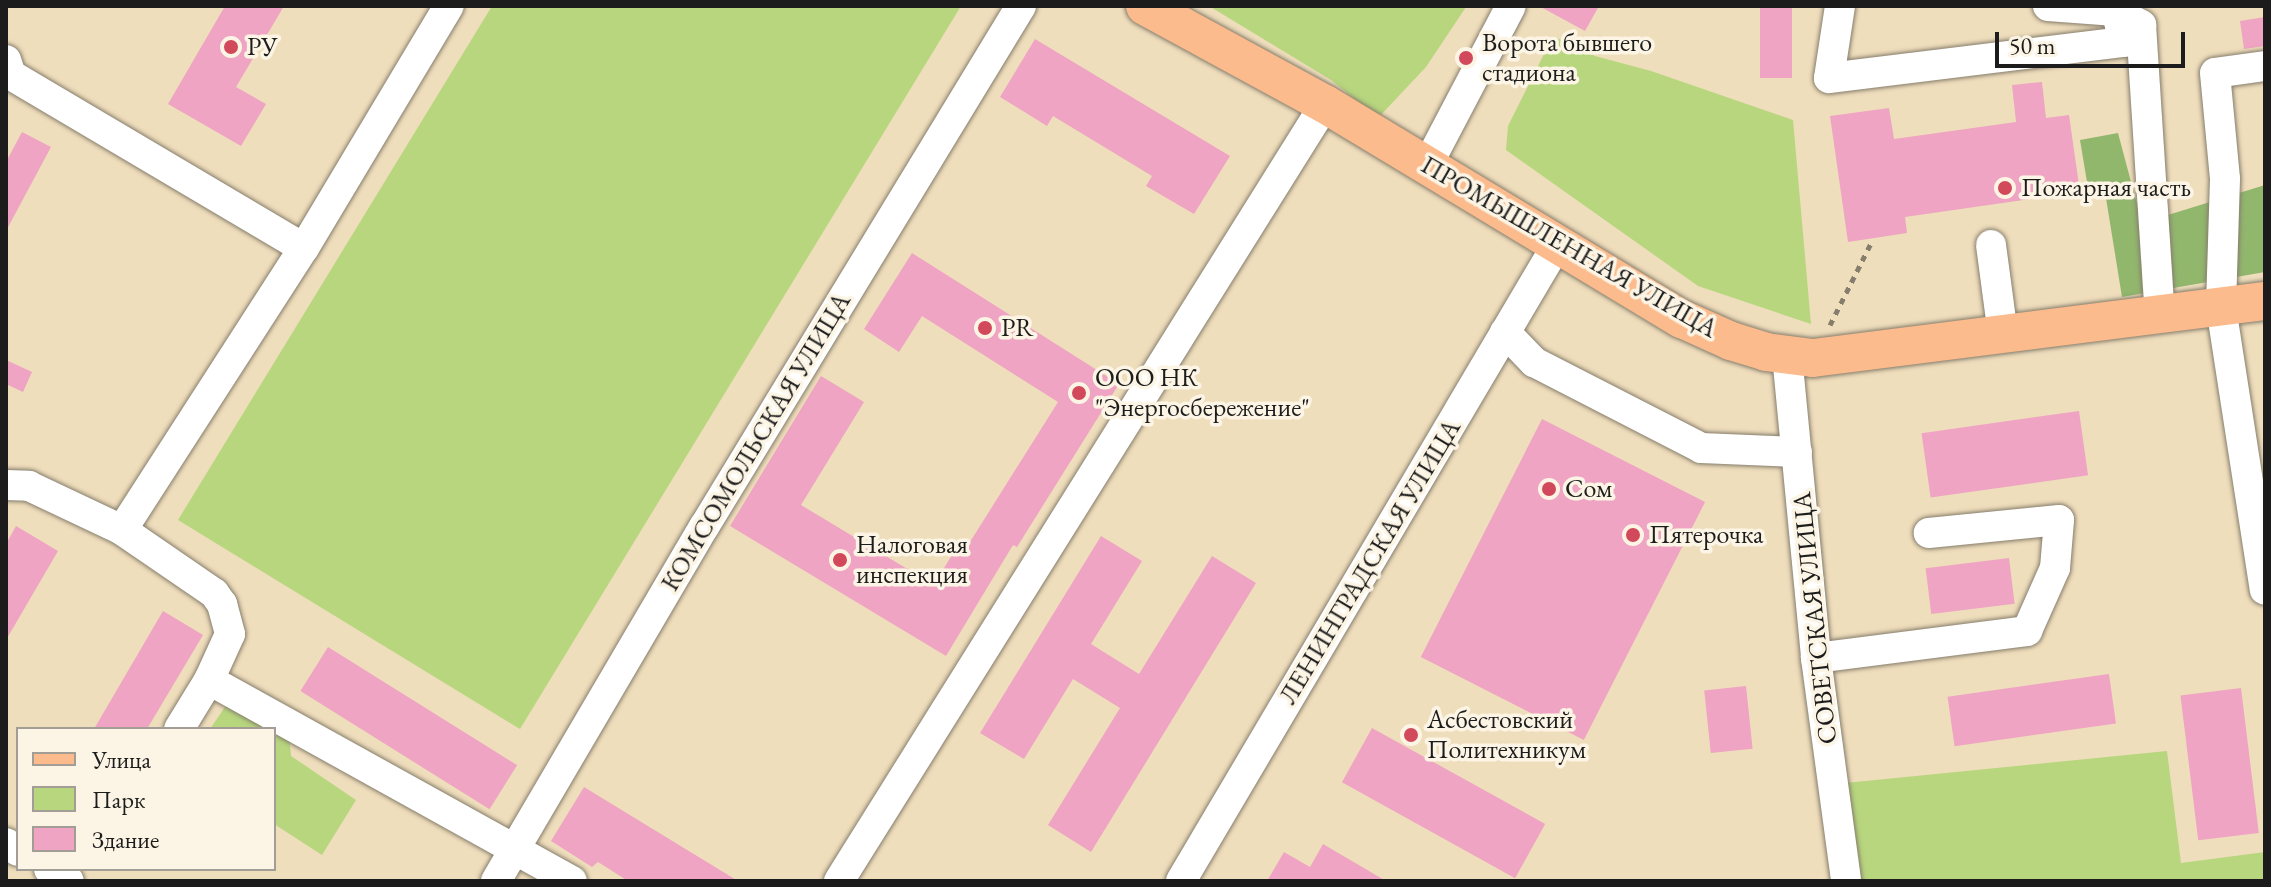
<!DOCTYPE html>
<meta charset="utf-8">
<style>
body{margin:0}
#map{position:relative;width:2271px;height:887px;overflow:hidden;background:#efdebc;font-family:"EB Garamond",serif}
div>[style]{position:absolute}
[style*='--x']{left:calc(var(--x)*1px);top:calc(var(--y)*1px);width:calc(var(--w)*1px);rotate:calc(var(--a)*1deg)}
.green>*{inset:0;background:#b7d67e}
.forest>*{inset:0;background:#91b76d}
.building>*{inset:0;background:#eea4c2;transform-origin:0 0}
.path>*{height:5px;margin-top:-2.5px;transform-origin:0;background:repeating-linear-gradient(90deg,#867d6c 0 6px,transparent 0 12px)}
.roads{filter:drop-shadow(0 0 2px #867d6c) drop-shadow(0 0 2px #867d6c)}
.minor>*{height:30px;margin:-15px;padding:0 15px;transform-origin:15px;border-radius:15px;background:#fff}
.major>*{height:38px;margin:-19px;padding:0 19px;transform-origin:19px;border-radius:19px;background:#fbbb8d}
.dots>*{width:22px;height:22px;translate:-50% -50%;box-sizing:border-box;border:4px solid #fcf5e5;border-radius:50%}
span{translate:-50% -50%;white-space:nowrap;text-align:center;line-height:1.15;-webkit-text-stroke:7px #fcf5e5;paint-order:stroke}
.poi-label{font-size:26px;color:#1c1c1c}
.left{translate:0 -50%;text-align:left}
.street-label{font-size:26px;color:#1c1c1c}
.frame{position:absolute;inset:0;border:8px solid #1c1c1c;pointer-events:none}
.legend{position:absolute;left:16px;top:727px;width:260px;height:144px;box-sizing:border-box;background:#fcf5e5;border:2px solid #a29e95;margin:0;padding:10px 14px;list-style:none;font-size:24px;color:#1c1c1c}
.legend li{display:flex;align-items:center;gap:16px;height:40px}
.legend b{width:40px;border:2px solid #a29e95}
.scale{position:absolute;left:1995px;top:32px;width:190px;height:36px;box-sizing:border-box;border:4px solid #1c1c1c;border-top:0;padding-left:10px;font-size:24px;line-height:28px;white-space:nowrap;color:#1c1c1c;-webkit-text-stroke:6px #fcf5e5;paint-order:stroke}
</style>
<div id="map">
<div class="green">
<div style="clip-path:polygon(492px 6px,961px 6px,520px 729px,178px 520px)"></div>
<div style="clip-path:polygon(1209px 6px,1465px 6px,1466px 7px,1426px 67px,1378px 118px,1331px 80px)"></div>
<div style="clip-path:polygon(1553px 36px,1595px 56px,1651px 71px,1793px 120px,1811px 324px,1698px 286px,1506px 150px,1508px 126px)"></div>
<div style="clip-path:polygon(229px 701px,289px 734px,291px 756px,356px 800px,322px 855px,274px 824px,274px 729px,210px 729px)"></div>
<div style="clip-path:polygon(2167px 751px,2181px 863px,2265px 852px,2265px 881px,1857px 881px,1845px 783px)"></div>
</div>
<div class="forest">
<div style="clip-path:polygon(2118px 133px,2142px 223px,2265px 185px,2265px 272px,2122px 297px,2105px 192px,2089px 194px,2080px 140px)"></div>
</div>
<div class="building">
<div style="clip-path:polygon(225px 6px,284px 6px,236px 87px,266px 104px,241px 146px,168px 104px)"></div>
<div style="clip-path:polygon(1539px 6px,1599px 6px,1585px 31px)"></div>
<div style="left:1760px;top:6px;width:32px;height:72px"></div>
<div style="clip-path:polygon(2265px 17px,2265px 46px,2244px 49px,2240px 21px)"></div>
<div style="clip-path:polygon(1035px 39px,1230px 156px,1194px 214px,1146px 186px,1152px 176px,1053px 116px,1047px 126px,1000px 97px)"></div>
<div style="clip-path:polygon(2042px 82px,2046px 118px,2069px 115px,2080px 192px,1905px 217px,1907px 233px,1848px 242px,1830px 116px,1889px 108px,1894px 139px,2016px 122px,2012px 85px)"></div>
<div style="clip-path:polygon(22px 132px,51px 147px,6px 231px,6px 162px)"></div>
<div style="clip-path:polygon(912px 253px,1119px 384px,1017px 547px,1013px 545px,946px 656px,730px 526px,821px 376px,864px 402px,801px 505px,934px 585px,956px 548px,963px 553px,1058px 402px,922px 316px,899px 352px,864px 329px)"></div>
<div style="clip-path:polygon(6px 360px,32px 372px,23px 392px,6px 384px)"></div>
<div style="left:2079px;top:411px;width:65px;height:159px;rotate:82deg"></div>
<div style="left:1542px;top:419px;width:183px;height:267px;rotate:27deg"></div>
<div style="clip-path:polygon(16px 526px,58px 551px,6px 640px,6px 544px)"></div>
<div style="clip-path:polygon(1101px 536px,1142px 561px,1091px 644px,1139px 674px,1212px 556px,1256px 583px,1091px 852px,1048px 825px,1120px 708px,1073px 679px,1024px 759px,980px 733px)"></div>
<div style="left:2009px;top:558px;width:46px;height:84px;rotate:83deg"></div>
<div style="clip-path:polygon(163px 611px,203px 635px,147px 729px,94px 729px)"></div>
<div style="left:328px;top:647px;width:223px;height:52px;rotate:32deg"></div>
<div style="left:2109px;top:674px;width:50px;height:163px;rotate:82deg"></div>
<div style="left:1746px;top:686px;width:63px;height:42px;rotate:84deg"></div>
<div style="left:2241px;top:688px;width:146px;height:61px;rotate:83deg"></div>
<div style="left:1372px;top:728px;width:198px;height:62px;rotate:29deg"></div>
<div style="clip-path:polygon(584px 787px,738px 881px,628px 881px,598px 862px,592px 867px,551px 841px)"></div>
<div style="clip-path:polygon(1323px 844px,1386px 881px,1267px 881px,1284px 852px,1310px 867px)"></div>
</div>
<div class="path">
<div style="--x:1830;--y:325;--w:94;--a:-63.4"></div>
</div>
<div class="roads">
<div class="minor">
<div style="--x:1840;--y:6;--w:73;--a:98.7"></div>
<div style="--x:1829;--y:78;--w:297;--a:-7"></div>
<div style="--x:2124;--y:42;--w:32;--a:-104"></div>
<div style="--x:2048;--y:6;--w:68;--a:4.2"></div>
<div style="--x:2116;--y:11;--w:29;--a:29"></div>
<div style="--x:2141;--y:25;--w:291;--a:86.3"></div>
<div style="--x:6;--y:60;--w:16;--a:72"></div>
<div style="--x:11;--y:75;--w:340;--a:30.6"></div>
<div style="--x:2265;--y:66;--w:50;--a:172"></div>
<div style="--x:2215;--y:73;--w:106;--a:84.6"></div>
<div style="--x:2225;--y:179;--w:128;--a:91.8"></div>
<div style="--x:2221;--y:307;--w:286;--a:81.2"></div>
<div style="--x:1428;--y:164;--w:178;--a:-62.3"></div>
<div style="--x:1991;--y:245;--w:91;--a:82.4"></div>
<div style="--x:1505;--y:332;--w:42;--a:46"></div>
<div style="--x:1534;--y:362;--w:188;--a:27.2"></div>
<div style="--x:1701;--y:448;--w:96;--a:2.4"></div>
<div style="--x:1787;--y:355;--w:304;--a:84.5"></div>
<div style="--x:1816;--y:658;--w:225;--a:82.3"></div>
<div style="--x:6;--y:485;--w:23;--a:2"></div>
<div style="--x:29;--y:486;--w:103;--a:25.3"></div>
<div style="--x:122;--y:530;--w:112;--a:34.4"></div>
<div style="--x:214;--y:593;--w:14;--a:54"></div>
<div style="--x:222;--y:604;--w:31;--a:75"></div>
<div style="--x:230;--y:634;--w:51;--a:114.5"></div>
<div style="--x:209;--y:680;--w:57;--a:121.5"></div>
<div style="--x:122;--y:530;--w:336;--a:-57.2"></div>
<div style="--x:304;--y:248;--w:282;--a:-59.1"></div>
<div style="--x:1816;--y:658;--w:213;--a:-7.3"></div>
<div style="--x:2027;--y:631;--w:69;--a:-66"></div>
<div style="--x:2055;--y:568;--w:48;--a:-85.2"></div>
<div style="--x:2059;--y:520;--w:131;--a:174.3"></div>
<div style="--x:209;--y:680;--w:415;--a:29"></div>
<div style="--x:6;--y:843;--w:14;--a:34"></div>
<div style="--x:49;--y:869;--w:23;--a:31"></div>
<div style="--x:496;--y:881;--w:411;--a:-59.6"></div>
<div style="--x:704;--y:527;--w:610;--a:-58.68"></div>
<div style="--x:839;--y:881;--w:916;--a:-57.97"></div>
<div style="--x:1181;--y:881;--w:741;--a:-59.42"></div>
</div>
<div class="major">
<div style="--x:1145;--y:6;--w:205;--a:28.6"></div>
<div style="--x:1325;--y:104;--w:417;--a:31.1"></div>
<div style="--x:1682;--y:319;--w:54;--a:24.2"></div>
<div style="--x:1731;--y:341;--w:37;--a:17"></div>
<div style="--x:1766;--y:352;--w:47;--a:7.3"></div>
<div style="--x:1813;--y:358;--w:456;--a:-7.2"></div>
</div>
</div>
<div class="dots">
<div style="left:231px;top:47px;background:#d1495b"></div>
<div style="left:1466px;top:58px;background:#d1495b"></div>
<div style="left:2005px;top:188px;background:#d1495b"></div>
<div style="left:985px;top:328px;background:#d1495b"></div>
<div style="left:1079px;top:393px;background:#d1495b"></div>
<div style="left:1549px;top:489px;background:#d1495b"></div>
<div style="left:1633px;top:535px;background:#d1495b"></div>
<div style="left:840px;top:560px;background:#d1495b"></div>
<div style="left:1411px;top:735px;background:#d1495b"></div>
</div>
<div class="poi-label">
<span class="left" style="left:1482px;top:58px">Ворота бывшего<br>стадиона</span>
<span class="left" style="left:247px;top:47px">РУ</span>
<span class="left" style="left:2021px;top:188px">Пожарная часть</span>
<span class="left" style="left:1001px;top:328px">PR</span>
<span class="left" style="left:1095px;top:393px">ООО НК<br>"Энергосбережение"</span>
<span class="left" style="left:1565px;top:489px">Сом</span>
<span class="left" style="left:1649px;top:535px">Пятерочка</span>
<span class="left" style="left:856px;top:560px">Налоговая<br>инспекция</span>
<span class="left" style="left:1427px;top:735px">Асбестовский<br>Политехникум</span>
</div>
<div class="street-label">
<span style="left:1569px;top:247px;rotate:30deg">ПРОМЫШЛЕННАЯ УЛИЦА</span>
<span style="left:756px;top:442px;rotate:-59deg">КОМСОМОЛЬСКАЯ УЛИЦА</span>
<span style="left:1370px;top:562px;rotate:-59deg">ЛЕНИНГРАДСКАЯ УЛИЦА</span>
<span style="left:1815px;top:618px;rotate:-96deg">СОВЕТСКАЯ УЛИЦА</span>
</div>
<div class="frame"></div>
<ul class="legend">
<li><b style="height:10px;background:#fbbb8d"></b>Улица</li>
<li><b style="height:22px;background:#b7d67e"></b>Парк</li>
<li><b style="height:22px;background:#eea4c2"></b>Здание</li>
</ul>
<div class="scale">50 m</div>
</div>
